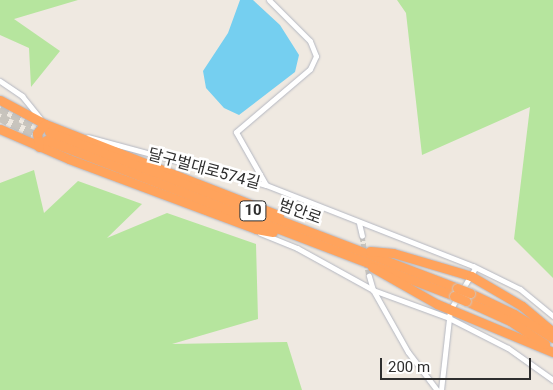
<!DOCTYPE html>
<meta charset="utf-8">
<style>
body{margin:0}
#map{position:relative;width:553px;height:390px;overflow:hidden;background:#efe9e1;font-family:Roboto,"Noto Sans KR",sans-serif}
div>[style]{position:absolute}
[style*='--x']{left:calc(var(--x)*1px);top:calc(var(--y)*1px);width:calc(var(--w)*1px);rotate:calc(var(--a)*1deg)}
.green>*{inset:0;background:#b6e59e}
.water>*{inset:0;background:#75cff0}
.street-tunnel>*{height:5px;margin-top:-2.5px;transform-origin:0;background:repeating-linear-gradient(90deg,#c8c4bd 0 5px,transparent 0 7.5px)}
.highway-tunnel>*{height:9px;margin-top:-4.5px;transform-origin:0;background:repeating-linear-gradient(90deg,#c8c4bd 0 9px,transparent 0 13.5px)}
.roads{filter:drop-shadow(0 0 1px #b4b7c1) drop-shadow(0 0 1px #b4b7c1)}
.street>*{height:5px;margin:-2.5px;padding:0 2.5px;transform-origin:2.5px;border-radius:2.5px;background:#fff}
.highway>*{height:9px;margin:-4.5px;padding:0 4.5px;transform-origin:4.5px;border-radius:4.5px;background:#ffa35c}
.bridges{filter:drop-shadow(0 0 1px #c9c9c9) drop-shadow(0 0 1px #c9c9c9)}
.highway-bridge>*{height:9px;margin:-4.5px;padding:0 4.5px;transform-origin:4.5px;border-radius:4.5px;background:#ffa35c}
span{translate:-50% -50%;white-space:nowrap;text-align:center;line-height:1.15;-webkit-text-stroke:5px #fff;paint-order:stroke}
.shield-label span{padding:1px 4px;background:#fff;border:1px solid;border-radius:4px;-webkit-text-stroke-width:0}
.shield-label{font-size:15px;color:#2e2e2e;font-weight:700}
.street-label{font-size:16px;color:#2e2e2e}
.scale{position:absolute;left:380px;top:358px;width:151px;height:22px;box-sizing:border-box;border:2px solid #2e2e2e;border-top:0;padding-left:6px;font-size:15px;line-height:18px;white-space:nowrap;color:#2e2e2e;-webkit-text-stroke:4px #fff;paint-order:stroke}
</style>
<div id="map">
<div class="green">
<div style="clip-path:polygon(0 0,78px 0,14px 19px,60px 51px,31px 87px,29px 48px,0 35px)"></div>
<div style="clip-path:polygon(397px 0,553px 0,553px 278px,514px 239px,530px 107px,422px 155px,406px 13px)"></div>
<div style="clip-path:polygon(34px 170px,44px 213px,78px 181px,142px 204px,107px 238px,167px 213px,256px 244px,258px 319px,172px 344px,287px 342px,302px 390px,0 390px,0 183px)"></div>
</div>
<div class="water">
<div style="clip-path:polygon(240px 0,253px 0,280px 25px,299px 55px,295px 72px,239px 115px,224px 108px,206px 88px,203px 71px,228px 33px)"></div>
</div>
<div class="street-tunnel">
<div style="--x:362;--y:236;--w:17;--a:80"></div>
<div style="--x:366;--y:262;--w:14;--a:78"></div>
</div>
<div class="highway-tunnel">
<div style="--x:0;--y:108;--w:51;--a:26.6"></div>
<div style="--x:0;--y:117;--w:47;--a:27.6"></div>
</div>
<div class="roads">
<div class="street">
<div style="--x:0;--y:81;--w:27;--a:34"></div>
<div style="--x:22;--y:96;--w:28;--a:51"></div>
<div style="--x:88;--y:137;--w:184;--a:15.1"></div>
<div style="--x:266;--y:185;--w:222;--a:21.4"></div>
<div style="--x:473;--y:266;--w:52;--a:26.1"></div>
<div style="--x:520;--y:289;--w:43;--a:39.3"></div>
<div style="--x:266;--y:185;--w:61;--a:-119.5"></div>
<div style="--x:236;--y:132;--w:97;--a:-40.4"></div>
<div style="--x:310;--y:69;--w:14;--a:-65"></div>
<div style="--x:316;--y:56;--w:16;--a:-112"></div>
<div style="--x:310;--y:41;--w:58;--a:-135"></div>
<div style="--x:359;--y:223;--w:13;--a:77"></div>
<div style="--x:260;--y:233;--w:40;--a:22"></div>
<div style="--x:297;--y:248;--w:87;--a:28.9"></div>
<div style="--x:373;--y:290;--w:15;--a:-106"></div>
<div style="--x:373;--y:290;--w:81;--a:20.2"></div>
<div style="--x:449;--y:318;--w:66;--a:27"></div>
<div style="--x:508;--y:348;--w:55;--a:35.4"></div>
<div style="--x:373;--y:290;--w:71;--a:60.6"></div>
<div style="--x:408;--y:352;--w:48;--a:52.7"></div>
<div style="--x:441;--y:390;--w:81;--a:-83.6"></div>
<div style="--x:450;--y:310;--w:49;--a:-59.2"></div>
</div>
<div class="highway">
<div style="--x:0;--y:100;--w:51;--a:28.1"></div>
<div style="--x:45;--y:124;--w:251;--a:21.3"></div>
<div style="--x:0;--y:129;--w:75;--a:23.5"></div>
<div style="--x:69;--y:159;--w:200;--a:20.5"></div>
<div style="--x:256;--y:229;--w:17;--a:10"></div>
<div style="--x:49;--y:132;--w:437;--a:20.9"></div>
<div style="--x:46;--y:140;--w:437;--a:20.9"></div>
<div style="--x:39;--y:147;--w:14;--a:-98"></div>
<div style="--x:37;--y:133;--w:12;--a:-48"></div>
<div style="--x:370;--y:251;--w:23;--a:5"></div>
<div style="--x:393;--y:253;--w:81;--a:16.4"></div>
<div style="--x:471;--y:276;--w:59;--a:30.5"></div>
<div style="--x:522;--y:306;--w:40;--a:40"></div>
<div style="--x:372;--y:267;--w:75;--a:29.6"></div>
<div style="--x:437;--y:304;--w:126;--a:22.5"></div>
<div style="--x:470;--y:293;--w:49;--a:25.5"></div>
<div style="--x:514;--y:314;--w:46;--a:31.6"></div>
<div style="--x:466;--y:301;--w:48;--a:24.4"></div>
<div style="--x:510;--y:321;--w:42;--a:33.3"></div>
</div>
</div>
<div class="bridges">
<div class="highway-bridge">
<div style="--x:457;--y:288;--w:14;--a:21"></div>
<div style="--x:454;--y:296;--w:13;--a:23"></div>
</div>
</div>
<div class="shield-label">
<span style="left:253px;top:211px">10</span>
</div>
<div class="street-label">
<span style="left:204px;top:169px;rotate:15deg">달구벌대로574길</span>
<span style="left:300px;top:212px;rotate:20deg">범안로</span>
</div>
<div class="scale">200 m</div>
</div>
